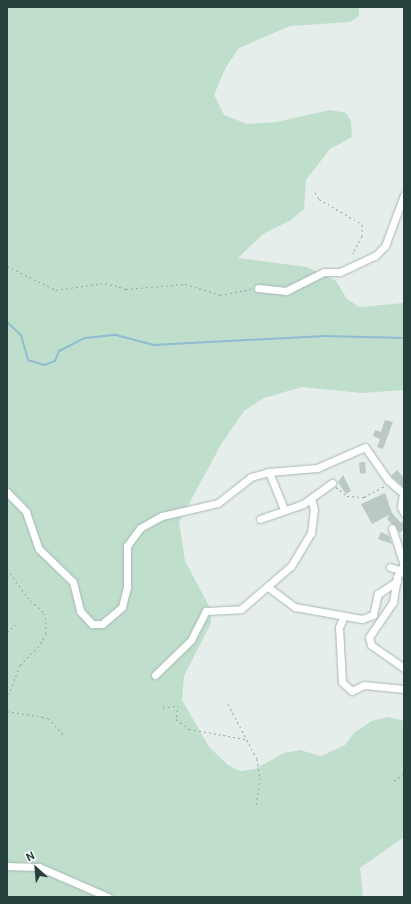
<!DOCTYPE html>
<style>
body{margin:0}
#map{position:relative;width:411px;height:904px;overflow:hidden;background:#e5eeeb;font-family:Roboto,sans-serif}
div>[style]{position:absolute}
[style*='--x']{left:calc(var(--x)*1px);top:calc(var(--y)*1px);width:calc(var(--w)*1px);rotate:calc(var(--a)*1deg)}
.green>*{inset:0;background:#bfdecc}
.stream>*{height:2px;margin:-1px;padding:0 1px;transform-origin:1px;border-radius:1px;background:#90bcd1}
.building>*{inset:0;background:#bbc9c5;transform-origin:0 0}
.path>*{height:1px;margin-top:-0.5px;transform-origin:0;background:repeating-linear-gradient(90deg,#87b0aa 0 2px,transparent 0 5px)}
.roads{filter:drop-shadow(0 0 1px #a8b6b3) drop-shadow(0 0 1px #a8b6b3)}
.minor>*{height:7px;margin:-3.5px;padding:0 3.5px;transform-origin:3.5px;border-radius:3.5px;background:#fff}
span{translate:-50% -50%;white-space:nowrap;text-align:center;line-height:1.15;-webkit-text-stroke:3.5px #f6faf9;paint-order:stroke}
.frame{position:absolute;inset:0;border:8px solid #25403d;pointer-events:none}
.north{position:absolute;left:16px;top:848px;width:40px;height:40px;-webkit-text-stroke:3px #f6faf9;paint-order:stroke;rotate:334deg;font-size:11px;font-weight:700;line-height:16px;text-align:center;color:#25403d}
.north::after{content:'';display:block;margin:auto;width:14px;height:18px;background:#25403d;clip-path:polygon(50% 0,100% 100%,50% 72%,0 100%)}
</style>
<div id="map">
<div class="green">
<div style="clip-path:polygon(7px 7px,359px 7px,359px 16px,350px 22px,290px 26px,239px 48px,226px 67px,214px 95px,224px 115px,247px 124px,276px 122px,330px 110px,346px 113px,351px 121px,352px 137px,330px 149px,306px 180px,304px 209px,291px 220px,263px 234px,238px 258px,307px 267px,336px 281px,347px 299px,359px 307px,404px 303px,404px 390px,362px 393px,302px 387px,264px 398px,244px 411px,222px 443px,179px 522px,185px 561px,210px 608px,211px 623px,184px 676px,182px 700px,209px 747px,228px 765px,240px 771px,255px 769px,284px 753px,300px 750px,321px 756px,345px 745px,355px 732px,372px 721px,388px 717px,404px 721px,404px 837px,360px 868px,363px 897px,7px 897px)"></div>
</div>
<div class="stream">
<div style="--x:7;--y:322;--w:19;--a:43"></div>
<div style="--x:21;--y:335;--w:26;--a:74"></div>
<div style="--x:28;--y:360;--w:17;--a:17"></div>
<div style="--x:44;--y:365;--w:12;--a:-20"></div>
<div style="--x:55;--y:361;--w:11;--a:-68"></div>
<div style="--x:59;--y:351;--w:29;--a:-27"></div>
<div style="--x:85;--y:338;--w:31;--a:-6"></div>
<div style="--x:116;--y:335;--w:38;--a:15"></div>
<div style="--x:153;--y:345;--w:172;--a:-3"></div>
<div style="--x:325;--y:336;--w:79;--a:1.5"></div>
</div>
<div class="building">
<div style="clip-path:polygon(385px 420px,393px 422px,383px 449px,377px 447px,380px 439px,373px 436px,375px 430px,381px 432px)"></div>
<div style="left:365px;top:462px;width:11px;height:6px;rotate:85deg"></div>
<div style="clip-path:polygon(397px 470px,404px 478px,404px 487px,391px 476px)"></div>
<div style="clip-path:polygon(343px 475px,351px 491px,346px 494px,338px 482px)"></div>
<div style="clip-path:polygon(385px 493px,392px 513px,401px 523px,404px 520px,404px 529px,400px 533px,387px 519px,389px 515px,372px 524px,361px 504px)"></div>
<div style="clip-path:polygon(381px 532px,389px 536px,392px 544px,378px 539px)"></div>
</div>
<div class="path">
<div style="--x:315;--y:192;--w:8;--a:60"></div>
<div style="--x:319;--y:199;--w:50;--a:30.2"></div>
<div style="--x:362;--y:224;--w:12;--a:90"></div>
<div style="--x:362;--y:236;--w:18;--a:119"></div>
<div style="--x:353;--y:252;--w:5;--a:68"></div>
<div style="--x:7;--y:266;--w:55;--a:26.1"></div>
<div style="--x:56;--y:290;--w:49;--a:-8.1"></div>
<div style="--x:105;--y:283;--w:22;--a:16"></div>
<div style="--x:126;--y:289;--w:59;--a:-4.8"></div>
<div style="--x:185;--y:284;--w:37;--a:17"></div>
<div style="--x:220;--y:295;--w:33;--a:-11"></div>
<div style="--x:336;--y:487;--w:14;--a:39"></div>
<div style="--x:347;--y:496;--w:17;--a:3"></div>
<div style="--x:364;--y:497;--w:24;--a:-28"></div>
<div style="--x:7;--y:569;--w:34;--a:54"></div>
<div style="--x:27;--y:597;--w:23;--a:43"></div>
<div style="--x:44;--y:613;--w:9;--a:77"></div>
<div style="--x:46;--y:622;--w:11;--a:90"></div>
<div style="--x:46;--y:633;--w:15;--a:118"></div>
<div style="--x:39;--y:646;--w:27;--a:135"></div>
<div style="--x:20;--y:665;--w:36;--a:111"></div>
<div style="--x:7;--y:632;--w:11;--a:-41"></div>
<div style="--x:228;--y:704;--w:62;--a:62.2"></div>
<div style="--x:257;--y:759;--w:19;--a:81"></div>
<div style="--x:260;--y:778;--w:28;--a:98"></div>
<div style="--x:163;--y:705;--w:3;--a:90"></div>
<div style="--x:163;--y:708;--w:15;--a:-11"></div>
<div style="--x:178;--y:705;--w:14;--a:98"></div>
<div style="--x:176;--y:719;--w:16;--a:38"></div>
<div style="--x:189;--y:729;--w:57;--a:10.1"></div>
<div style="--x:7;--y:711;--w:42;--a:9.7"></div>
<div style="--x:48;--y:718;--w:22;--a:47"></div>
<div style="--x:394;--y:781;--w:13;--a:-39"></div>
</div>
<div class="roads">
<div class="minor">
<div style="--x:258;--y:288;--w:28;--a:6"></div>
<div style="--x:286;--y:291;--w:42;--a:-26.6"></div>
<div style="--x:324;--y:272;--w:16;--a:0"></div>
<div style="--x:340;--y:272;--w:38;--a:-25"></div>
<div style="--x:375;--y:256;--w:14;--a:-45"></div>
<div style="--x:385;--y:246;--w:54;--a:-69.6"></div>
<div style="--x:269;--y:472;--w:40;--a:68"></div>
<div style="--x:7;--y:492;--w:28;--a:46"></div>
<div style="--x:26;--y:512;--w:39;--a:71"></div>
<div style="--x:39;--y:549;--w:47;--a:44.1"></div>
<div style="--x:73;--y:582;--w:30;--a:76"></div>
<div style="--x:80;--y:611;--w:18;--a:47"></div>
<div style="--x:92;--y:624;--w:10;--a:0"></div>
<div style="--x:102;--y:624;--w:26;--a:-40"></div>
<div style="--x:122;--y:607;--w:21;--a:-76"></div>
<div style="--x:127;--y:587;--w:41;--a:-90"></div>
<div style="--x:127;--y:546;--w:22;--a:-54"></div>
<div style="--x:140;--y:528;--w:25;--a:-29"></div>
<div style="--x:162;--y:516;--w:57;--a:-13.1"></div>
<div style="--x:218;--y:503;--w:42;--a:-38.2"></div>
<div style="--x:251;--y:477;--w:19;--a:-16"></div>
<div style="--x:269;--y:472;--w:48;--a:-4.8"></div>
<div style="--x:317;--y:468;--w:52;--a:-23.6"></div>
<div style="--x:365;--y:447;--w:40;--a:55.1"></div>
<div style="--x:388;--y:480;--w:21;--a:41"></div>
<div style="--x:403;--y:493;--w:14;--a:98"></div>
<div style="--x:401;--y:507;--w:7;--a:63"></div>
<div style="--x:260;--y:519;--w:46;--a:-19.2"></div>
<div style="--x:303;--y:504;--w:36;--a:-36"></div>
<div style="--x:392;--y:528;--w:38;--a:72"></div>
<div style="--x:404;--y:564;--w:15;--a:118"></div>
<div style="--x:397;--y:577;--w:25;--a:99"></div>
<div style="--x:393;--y:602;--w:42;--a:124.4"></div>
<div style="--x:369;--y:637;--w:8;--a:76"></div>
<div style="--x:371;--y:645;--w:40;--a:34.9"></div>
<div style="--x:390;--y:567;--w:9;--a:18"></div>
<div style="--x:268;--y:587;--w:34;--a:37"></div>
<div style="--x:295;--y:607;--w:68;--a:10.2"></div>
<div style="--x:362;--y:619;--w:12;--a:-20"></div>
<div style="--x:373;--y:615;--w:22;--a:-77"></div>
<div style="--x:378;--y:594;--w:23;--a:-34"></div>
<div style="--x:344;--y:616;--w:12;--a:114"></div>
<div style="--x:339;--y:627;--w:55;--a:86.9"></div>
<div style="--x:342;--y:682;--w:13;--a:42"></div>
<div style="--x:352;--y:691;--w:13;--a:-27"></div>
<div style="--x:364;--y:685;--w:40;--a:5.7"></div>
<div style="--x:155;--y:675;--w:50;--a:-44.2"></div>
<div style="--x:191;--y:640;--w:33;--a:-63"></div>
<div style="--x:206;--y:611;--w:35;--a:-3"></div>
<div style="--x:241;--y:609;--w:66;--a:-40.7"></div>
<div style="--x:291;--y:566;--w:39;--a:-59"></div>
<div style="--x:311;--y:533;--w:23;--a:-83"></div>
<div style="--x:314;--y:510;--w:11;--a:-105"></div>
<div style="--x:7;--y:866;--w:32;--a:2"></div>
<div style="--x:39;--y:867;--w:75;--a:23.5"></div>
</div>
</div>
<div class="frame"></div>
<div class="north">N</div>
</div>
